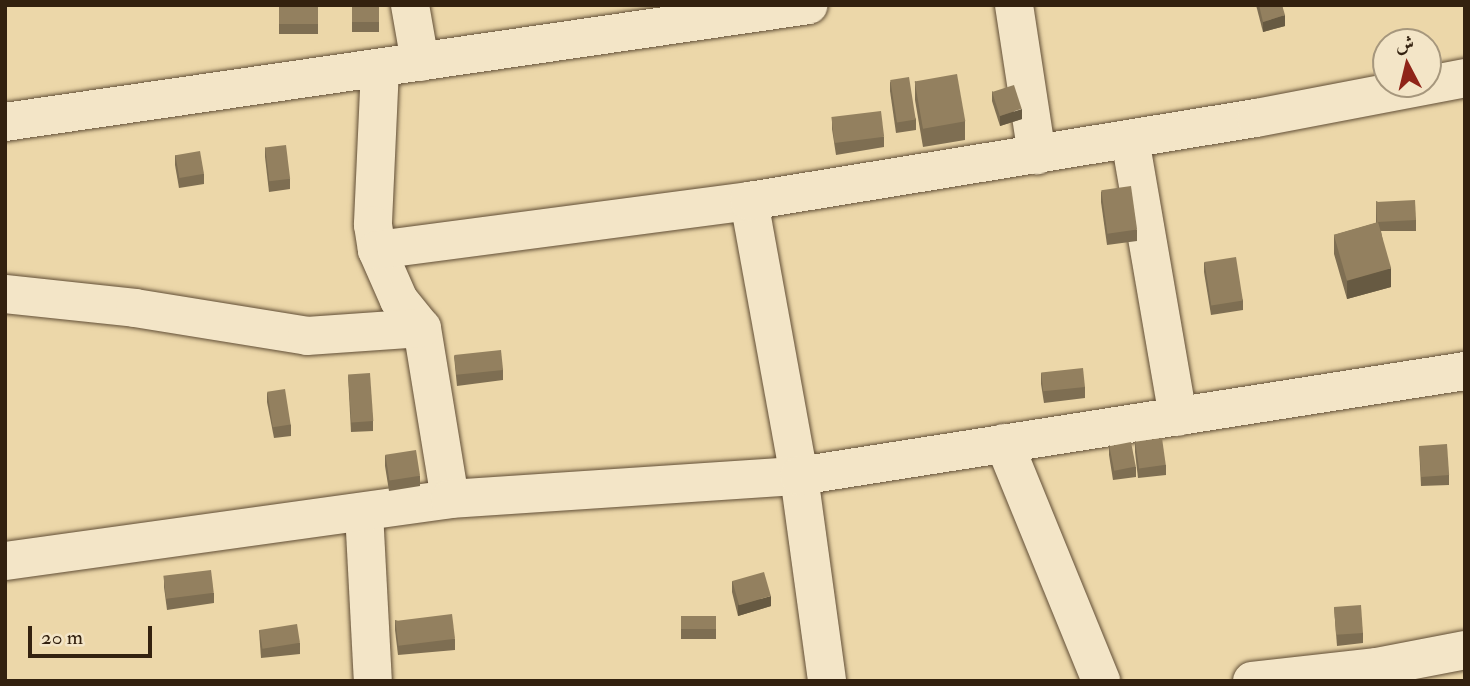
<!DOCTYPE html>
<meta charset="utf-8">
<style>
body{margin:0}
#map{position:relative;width:1470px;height:686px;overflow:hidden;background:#ecd7a9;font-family:"IM FELL Double Pica",Amiri,serif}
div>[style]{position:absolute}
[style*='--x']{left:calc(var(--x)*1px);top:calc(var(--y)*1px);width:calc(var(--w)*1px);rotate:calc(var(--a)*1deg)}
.roads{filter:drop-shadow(0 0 2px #614e36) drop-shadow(0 0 2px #614e36)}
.street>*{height:38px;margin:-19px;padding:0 19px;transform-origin:19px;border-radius:19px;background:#f3e5c7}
.wall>*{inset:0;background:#7e6e52;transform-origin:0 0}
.shaded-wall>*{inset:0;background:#675a42}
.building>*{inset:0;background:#93805f;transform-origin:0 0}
span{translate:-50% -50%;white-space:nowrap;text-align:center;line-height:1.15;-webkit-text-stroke:7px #f3e5c7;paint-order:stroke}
.frame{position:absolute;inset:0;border:7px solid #33210f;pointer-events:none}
.north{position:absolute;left:1372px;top:28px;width:70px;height:70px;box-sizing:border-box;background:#f3e5c7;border:2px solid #a6977d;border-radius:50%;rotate:353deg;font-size:19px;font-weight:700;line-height:28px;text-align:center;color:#33210f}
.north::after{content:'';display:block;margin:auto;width:24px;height:32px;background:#8f2418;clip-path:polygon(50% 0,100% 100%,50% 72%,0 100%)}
.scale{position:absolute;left:28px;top:626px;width:124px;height:32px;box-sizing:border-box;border:4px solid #33210f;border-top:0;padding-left:9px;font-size:21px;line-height:24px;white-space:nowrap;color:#33210f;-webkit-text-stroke:5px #f3e5c7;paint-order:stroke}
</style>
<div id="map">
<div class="roads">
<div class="street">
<div style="--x:410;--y:5;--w:58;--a:80"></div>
<div style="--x:1014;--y:5;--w:152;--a:81.3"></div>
<div style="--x:380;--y:68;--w:157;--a:92.6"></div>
<div style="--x:373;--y:225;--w:25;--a:81"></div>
<div style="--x:377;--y:250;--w:55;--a:66.3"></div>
<div style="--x:399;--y:300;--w:36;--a:51"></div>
<div style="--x:422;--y:328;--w:173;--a:80.7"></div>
<div style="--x:5;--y:122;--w:812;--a:-8.28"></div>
<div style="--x:1130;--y:139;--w:282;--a:80.2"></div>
<div style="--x:749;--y:201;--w:280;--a:79.7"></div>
<div style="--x:799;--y:476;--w:207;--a:82.2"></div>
<div style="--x:377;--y:250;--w:375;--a:-7.5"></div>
<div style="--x:749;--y:201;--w:514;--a:-9.3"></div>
<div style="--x:1256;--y:118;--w:213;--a:-10.8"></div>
<div style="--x:5;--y:294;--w:131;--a:6.1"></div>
<div style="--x:135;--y:308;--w:174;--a:9.2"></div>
<div style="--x:307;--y:336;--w:115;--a:-4"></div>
<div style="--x:1004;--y:443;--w:257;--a:67.8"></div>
<div style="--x:364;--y:512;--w:169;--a:87"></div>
<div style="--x:5;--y:561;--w:449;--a:-7.9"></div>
<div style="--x:450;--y:499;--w:350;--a:-3.8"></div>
<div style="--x:799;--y:476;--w:674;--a:-8.96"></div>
<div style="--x:1252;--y:681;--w:126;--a:-6.4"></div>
<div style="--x:1377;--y:667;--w:90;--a:-10.9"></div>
</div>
</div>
<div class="wall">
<div style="left:279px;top:5px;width:39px;height:29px"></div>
<div style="left:352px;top:5px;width:27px;height:27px"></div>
<div style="clip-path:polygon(1256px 5px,1282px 5px,1285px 26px,1263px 32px)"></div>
<div style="clip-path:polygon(890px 81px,916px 119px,916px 130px,896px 133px,890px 91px)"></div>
<div style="clip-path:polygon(915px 81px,965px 121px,965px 140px,923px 147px,915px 100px)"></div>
<div style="clip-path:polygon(992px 91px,1022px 119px,1000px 126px,992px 101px)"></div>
<div style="clip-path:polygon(832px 119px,884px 137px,884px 147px,836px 155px,832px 129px)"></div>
<div style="clip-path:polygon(265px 147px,290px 179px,290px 189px,269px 192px,265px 157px)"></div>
<div style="clip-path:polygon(175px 155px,204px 174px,204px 184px,179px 188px,175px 165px)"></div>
<div style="clip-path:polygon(1101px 191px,1137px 230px,1137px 241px,1107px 245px,1101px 202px)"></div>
<div style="clip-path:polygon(1376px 201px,1416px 220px,1416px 231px,1381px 231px,1391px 287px,1347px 299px,1334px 254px,1334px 235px,1376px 223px)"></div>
<div style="clip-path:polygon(1204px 262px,1243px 300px,1243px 310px,1211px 315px,1204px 272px)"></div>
<div style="clip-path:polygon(454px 356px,503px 370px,503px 380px,457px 386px)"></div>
<div style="clip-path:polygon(1041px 373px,1085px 387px,1085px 398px,1044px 403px,1041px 384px)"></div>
<div style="clip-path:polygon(348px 375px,373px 421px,373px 431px,351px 432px)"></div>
<div style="clip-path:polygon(267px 392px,291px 425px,291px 436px,274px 438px,267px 402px)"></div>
<div style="clip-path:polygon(1135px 441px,1166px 465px,1166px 475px,1138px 478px,1135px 452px)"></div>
<div style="clip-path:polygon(1109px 445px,1136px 467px,1136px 477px,1113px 480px,1109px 455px)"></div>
<div style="clip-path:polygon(1419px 446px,1449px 475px,1449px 485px,1421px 486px)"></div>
<div style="clip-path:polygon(385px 455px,420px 476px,420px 486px,389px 491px,385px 466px)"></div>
<div style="clip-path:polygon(164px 577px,214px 593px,214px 603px,167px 610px,164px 587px)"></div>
<div style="clip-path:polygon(732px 581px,771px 606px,738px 616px,732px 592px)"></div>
<div style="clip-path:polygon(1334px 607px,1363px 633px,1363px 643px,1337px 646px)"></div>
<div style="left:681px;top:616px;width:35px;height:23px"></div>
<div style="clip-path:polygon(395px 620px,455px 639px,455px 650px,398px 655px,395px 630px)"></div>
<div style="clip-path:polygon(259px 630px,300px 643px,300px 654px,261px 658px)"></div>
</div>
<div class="shaded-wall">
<div style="clip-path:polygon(1285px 15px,1285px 26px,1263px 32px,1263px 22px)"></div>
<div style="clip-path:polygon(1022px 109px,1022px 119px,1000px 126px,1000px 116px)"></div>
<div style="clip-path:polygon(1391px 268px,1391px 287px,1347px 299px,1347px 280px)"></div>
<div style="clip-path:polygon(771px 596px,771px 606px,738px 616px,738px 605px)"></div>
</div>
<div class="building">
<div style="left:279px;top:5px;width:39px;height:19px"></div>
<div style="left:352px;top:5px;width:27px;height:17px"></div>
<div style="clip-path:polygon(1259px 5px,1282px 5px,1285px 15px,1263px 22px)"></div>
<div style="left:957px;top:74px;width:48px;height:43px;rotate:80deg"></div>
<div style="left:909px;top:77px;width:43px;height:19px;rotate:81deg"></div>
<div style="left:1014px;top:85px;width:25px;height:23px;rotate:72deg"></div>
<div style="left:881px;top:111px;width:26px;height:50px;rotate:83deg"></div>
<div style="left:286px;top:145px;width:34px;height:21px;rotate:83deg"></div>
<div style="left:200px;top:151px;width:23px;height:25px;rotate:80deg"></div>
<div style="left:1131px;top:186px;width:44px;height:30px;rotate:82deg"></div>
<div style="left:1415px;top:200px;width:20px;height:39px;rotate:87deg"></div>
<div style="left:1378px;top:222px;width:48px;height:46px;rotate:74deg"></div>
<div style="left:1236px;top:257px;width:44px;height:32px;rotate:81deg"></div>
<div style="left:501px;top:350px;width:20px;height:47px;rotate:84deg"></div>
<div style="left:1083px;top:368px;width:19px;height:42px;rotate:84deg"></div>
<div style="left:370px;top:373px;width:48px;height:22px;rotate:86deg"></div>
<div style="left:285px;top:389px;width:36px;height:18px;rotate:81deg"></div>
<div style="left:1162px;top:438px;width:27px;height:27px;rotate:82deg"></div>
<div style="left:1131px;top:442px;width:25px;height:22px;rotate:79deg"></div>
<div style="left:1447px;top:444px;width:31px;height:28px;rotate:86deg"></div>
<div style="left:416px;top:450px;width:26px;height:31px;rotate:81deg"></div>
<div style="left:211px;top:570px;width:23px;height:48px;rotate:83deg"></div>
<div style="left:764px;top:572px;width:25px;height:33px;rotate:74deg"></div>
<div style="left:1361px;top:605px;width:28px;height:27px;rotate:86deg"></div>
<div style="left:452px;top:614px;width:25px;height:57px;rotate:83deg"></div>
<div style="left:681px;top:616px;width:35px;height:13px"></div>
<div style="left:297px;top:624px;width:19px;height:38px;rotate:81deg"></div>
</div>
<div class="frame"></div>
<div class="north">ش</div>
<div class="scale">20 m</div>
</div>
